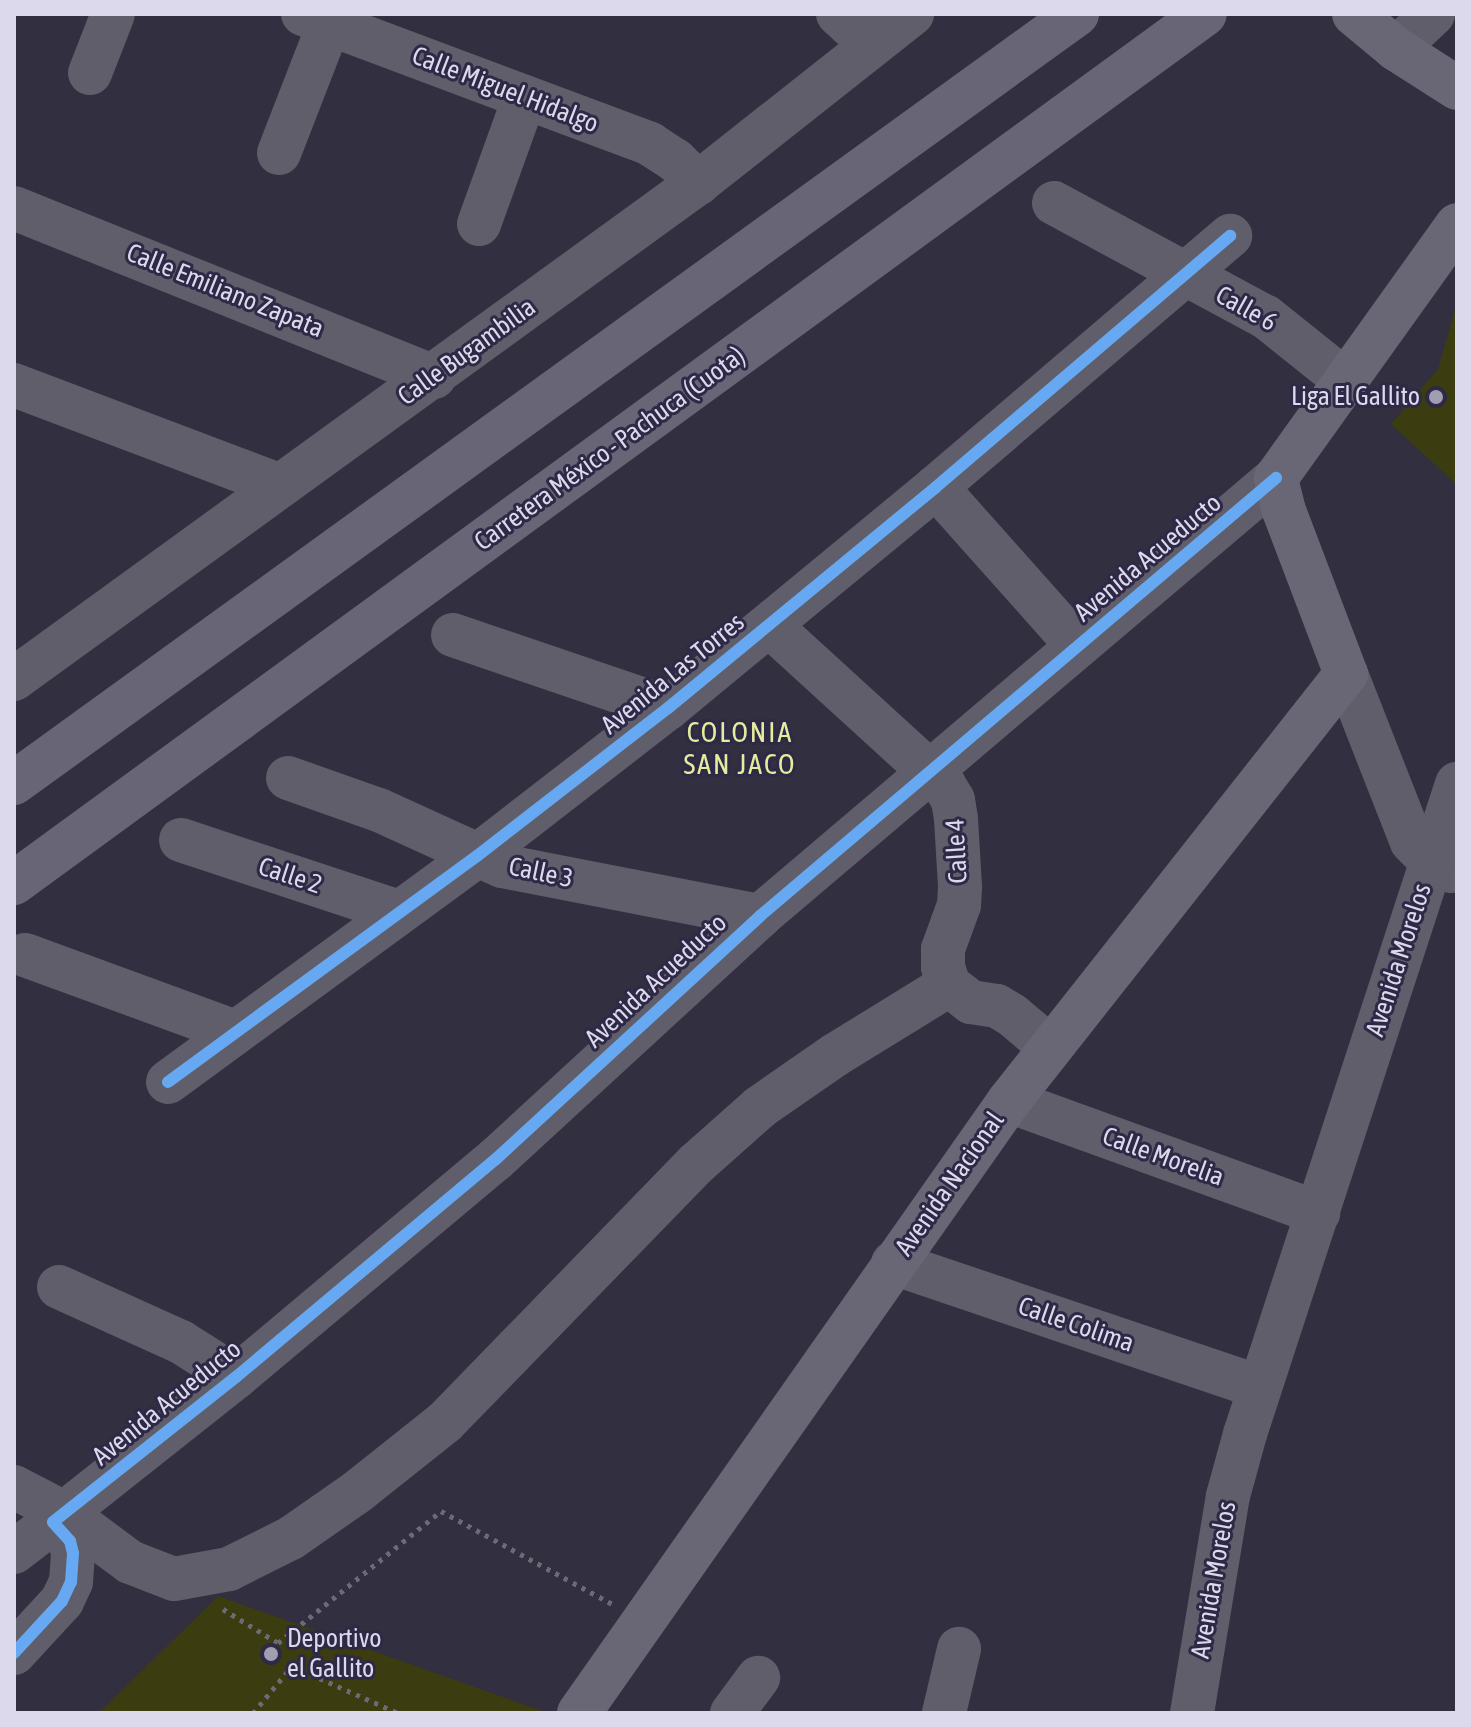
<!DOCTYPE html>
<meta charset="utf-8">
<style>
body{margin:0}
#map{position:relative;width:1471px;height:1727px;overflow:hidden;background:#322f40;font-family:"Asap Condensed",sans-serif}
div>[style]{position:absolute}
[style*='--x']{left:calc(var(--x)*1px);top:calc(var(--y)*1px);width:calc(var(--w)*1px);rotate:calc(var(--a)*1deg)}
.green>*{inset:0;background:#3b3c0f}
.path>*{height:5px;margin-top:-2.5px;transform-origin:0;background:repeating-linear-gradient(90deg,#6c6a75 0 4px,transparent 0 10px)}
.minor>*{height:44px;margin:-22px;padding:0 22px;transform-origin:22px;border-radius:22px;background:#5f5e6a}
.major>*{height:44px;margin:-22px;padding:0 22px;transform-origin:22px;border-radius:22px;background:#696776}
.highway>*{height:44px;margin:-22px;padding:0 22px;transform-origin:22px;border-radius:22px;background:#686576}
.cycleway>*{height:12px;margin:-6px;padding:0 6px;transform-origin:6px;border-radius:6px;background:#66a8f1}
.dots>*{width:22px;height:22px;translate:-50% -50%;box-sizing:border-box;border:4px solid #2e2946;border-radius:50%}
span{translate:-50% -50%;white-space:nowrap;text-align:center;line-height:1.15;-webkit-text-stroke:6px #2e2946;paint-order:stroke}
.street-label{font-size:26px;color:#dcd9ec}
.poi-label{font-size:26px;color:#dcd9ec}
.right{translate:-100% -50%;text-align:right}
.left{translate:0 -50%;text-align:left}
.neighbourhood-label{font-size:28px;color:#e6ec9d;letter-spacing:2px}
.frame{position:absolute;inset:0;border:16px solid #dcd9ec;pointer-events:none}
</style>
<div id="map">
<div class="green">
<div style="clip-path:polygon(1457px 303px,1457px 485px,1391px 424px,1438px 369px)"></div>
<div style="clip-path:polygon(218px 1596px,548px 1713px,99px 1713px)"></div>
</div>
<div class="path">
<div style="--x:223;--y:1609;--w:65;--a:31.7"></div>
<div style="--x:278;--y:1643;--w:210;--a:-39"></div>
<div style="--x:441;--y:1511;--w:195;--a:28.5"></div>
<div style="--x:253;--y:1713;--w:61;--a:-50.3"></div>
<div style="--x:292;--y:1666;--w:116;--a:23.9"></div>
</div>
<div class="minor">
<div style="--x:303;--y:14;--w:371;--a:20.5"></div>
<div style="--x:650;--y:144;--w:30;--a:33"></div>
<div style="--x:675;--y:160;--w:33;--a:45"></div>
<div style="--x:838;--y:14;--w:46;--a:42.4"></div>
<div style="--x:1396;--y:49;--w:51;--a:-43.4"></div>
<div style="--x:90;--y:73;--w:63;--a:-68.7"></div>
<div style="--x:279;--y:153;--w:138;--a:-68.8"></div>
<div style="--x:1054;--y:203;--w:241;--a:28.3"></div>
<div style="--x:1266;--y:317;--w:102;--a:38.7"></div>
<div style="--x:14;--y:208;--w:453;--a:21.9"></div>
<div style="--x:479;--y:224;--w:133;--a:-70.2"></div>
<div style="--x:14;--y:385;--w:283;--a:20.7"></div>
<div style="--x:936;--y:487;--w:212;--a:48.3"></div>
<div style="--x:769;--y:625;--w:237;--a:42.4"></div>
<div style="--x:944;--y:785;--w:17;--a:59"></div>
<div style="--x:953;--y:800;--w:19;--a:81"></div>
<div style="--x:956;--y:819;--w:68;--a:86.6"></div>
<div style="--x:960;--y:887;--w:18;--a:93"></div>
<div style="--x:959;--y:905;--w:47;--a:110"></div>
<div style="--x:943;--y:949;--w:18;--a:90"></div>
<div style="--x:943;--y:967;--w:19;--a:72"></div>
<div style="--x:949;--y:985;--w:28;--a:38"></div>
<div style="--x:971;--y:1002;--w:26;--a:9"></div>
<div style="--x:997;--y:1006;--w:17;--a:31"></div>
<div style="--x:1012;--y:1015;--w:50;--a:40.1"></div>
<div style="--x:453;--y:635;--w:227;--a:18.8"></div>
<div style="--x:1346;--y:674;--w:180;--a:68.6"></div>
<div style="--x:1412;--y:842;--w:27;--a:45"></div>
<div style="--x:1431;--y:861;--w:22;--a:27"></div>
<div style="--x:14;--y:679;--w:845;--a:-35.95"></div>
<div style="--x:698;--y:183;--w:273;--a:-38.3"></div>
<div style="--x:288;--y:778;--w:96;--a:19.4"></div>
<div style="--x:379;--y:810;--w:135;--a:24.5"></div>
<div style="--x:502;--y:866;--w:263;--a:11"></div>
<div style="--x:181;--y:840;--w:230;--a:18.3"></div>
<div style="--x:25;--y:955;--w:224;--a:20.1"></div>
<div style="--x:168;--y:1082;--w:383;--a:-36.2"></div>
<div style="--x:477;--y:856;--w:242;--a:-37.8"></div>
<div style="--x:668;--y:708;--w:347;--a:-39.5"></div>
<div style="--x:936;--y:487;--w:387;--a:-40.5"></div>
<div style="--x:1009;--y:1101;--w:329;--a:19.9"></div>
<div style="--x:893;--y:1263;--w:387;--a:18.7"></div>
<div style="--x:59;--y:1287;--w:134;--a:24.3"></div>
<div style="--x:181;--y:1342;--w:65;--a:32.5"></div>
<div style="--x:14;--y:1487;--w:56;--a:27.5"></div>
<div style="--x:64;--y:1513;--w:82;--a:36.6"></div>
<div style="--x:130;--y:1562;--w:47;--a:21.1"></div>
<div style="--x:174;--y:1579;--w:56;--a:-10.3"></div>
<div style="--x:229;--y:1569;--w:69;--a:-26.6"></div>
<div style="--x:291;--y:1538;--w:80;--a:-34.9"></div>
<div style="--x:357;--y:1492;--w:112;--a:-38.5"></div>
<div style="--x:445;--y:1422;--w:361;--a:-45.8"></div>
<div style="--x:697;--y:1163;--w:84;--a:-41.6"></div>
<div style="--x:760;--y:1107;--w:91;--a:-34.7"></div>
<div style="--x:835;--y:1055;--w:134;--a:-31.6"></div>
<div style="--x:14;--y:1552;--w:49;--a:-37.6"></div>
<div style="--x:14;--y:1653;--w:71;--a:-47.3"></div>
<div style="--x:62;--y:1601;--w:21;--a:-65"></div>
<div style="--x:71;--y:1582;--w:29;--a:-86"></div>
<div style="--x:73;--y:1553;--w:12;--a:-104"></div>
<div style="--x:70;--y:1541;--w:25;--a:-132"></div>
<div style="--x:53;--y:1522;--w:233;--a:-38.4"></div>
<div style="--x:236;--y:1377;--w:339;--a:-40"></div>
<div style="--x:496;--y:1159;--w:359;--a:-42.6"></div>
<div style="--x:760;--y:916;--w:677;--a:-40.33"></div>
<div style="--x:732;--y:1713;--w:44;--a:-53.4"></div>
<div style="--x:944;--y:1713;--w:66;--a:-76.8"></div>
<div style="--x:1192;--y:1713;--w:220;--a:-80.6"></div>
<div style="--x:1228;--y:1496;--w:64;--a:-74.7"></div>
<div style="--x:1245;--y:1434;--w:684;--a:-71.94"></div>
</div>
<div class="major">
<div style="--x:1354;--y:14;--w:55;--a:39.8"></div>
<div style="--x:1396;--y:49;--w:72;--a:32.6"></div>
<div style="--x:579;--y:1713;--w:748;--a:-54.91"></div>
<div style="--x:1009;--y:1101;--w:544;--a:-51.72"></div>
<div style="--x:1346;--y:674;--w:174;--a:-110.8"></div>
<div style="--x:1284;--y:511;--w:34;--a:-104"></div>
<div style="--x:1276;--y:478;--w:311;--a:-54.4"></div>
</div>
<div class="highway">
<div style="--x:14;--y:783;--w:1312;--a:-35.88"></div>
<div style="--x:14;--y:883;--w:1474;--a:-36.12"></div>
</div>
<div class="cycleway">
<div style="--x:168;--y:1082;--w:383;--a:-36.2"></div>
<div style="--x:477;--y:856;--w:242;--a:-37.8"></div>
<div style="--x:668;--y:708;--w:347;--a:-39.5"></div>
<div style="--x:936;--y:487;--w:387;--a:-40.5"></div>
<div style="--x:14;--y:1653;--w:71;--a:-47.3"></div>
<div style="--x:62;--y:1601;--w:21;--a:-65"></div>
<div style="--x:71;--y:1582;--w:29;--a:-86"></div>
<div style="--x:73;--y:1553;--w:12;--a:-104"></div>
<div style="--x:70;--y:1541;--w:25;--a:-132"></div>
<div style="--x:53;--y:1522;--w:233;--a:-38.4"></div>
<div style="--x:236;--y:1377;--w:339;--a:-40"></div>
<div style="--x:496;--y:1159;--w:359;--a:-42.6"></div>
<div style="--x:760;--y:916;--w:677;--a:-40.33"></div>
</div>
<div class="dots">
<div style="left:1436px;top:397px;background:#a09eb0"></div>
<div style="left:271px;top:1654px;background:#a09eb0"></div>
</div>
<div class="street-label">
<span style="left:505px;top:90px;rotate:21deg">Calle Miguel Hidalgo</span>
<span style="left:225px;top:291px;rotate:22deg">Calle Emiliano Zapata</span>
<span style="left:1246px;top:309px;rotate:29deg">Calle 6</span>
<span style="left:467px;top:352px;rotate:-36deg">Calle Bugambilia</span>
<span style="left:610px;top:449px;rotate:-36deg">Carretera México - Pachuca (Cuota)</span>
<span style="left:1148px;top:558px;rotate:-40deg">Avenida Acueducto</span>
<span style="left:673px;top:674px;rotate:-39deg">Avenida Las Torres</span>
<span style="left:957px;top:851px;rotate:-93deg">Calle 4</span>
<span style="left:541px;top:873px;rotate:12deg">Calle 3</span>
<span style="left:290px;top:876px;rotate:18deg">Calle 2</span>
<span style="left:1399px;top:960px;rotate:-72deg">Avenida Morelos</span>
<span style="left:656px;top:981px;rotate:-43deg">Avenida Acueducto</span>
<span style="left:1163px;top:1157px;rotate:20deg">Calle Morelia</span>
<span style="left:950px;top:1184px;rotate:-55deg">Avenida Nacional</span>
<span style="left:1076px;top:1325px;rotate:19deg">Calle Colima</span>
<span style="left:167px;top:1403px;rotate:-39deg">Avenida Acueducto</span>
<span style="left:1214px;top:1580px;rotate:-80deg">Avenida Morelos</span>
</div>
<div class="poi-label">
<span class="right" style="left:1420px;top:397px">Liga El Gallito</span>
<span class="left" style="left:287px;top:1654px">Deportivo<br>el Gallito</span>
</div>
<div class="neighbourhood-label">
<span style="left:740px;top:748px">COLONIA<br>SAN JACO</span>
</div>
<div class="frame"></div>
</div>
